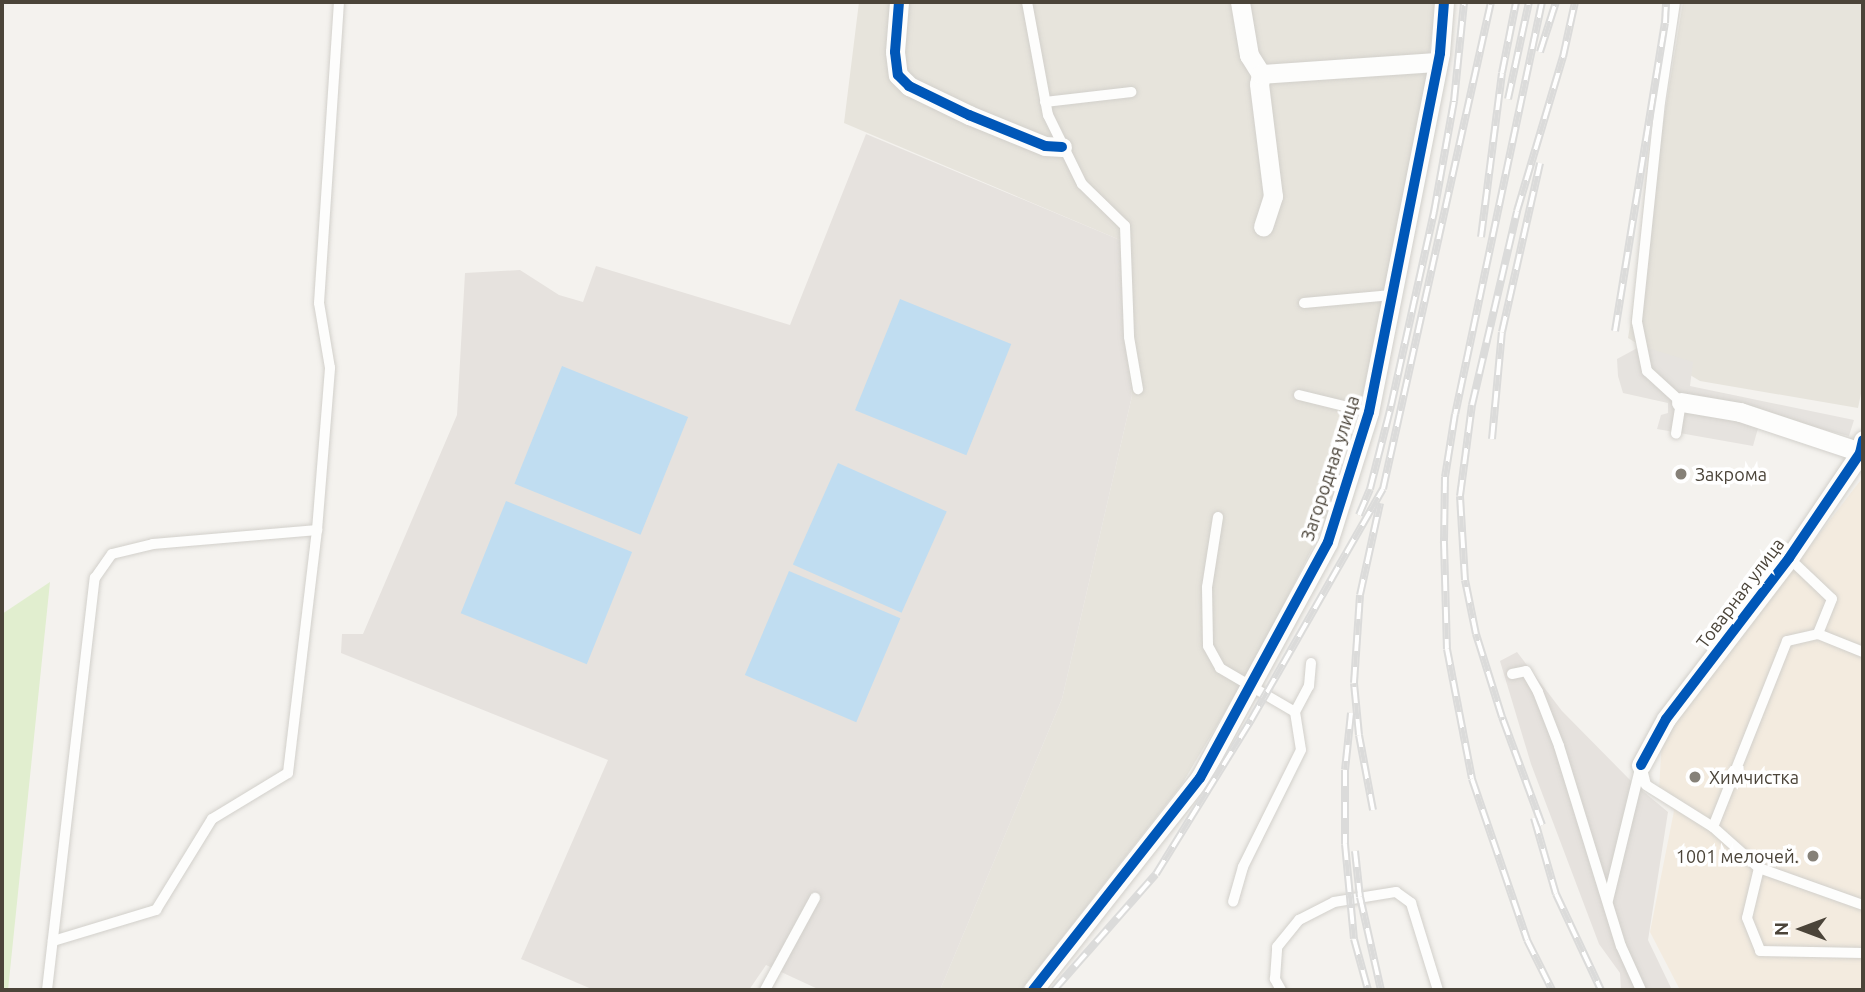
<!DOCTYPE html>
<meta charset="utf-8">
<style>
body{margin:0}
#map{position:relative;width:1865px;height:992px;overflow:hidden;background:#f4f2ee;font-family:Ubuntu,sans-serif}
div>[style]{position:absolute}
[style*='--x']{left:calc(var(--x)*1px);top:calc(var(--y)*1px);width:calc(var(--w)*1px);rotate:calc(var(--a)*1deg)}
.residential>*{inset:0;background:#e7e4dc}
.commercial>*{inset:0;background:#f3ebdf}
.industrial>*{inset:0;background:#e6e2de}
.green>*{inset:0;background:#e1eecf}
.parking>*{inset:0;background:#e6e3df}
.water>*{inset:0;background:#c0ddf1;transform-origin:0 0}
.roads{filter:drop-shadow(0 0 2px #d2d0cb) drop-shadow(0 0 2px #d2d0cb)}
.lane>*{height:10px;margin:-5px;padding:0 5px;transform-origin:5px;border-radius:5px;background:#fdfdfc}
.street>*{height:19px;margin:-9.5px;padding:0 9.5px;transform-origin:9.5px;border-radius:9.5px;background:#fdfdfc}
.rail>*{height:8px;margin-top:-4px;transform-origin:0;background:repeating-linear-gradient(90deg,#fff 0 16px,#dbdbda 0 32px);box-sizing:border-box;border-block:2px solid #dbdbda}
.cycleway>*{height:10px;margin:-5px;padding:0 5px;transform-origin:5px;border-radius:5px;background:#0057b8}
.dots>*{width:19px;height:19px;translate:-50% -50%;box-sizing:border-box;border:4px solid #fff;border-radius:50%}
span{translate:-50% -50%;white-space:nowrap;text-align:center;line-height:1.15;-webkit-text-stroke:7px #fff;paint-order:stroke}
.street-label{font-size:18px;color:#4b4439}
.poi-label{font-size:18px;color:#4b4439}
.left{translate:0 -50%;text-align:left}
.right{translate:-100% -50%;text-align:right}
.frame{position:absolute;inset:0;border:4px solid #4b4439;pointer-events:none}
.north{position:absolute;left:1767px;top:894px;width:70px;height:70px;-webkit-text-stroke:5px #fff;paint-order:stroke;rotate:270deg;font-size:19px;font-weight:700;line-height:28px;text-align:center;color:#4b4439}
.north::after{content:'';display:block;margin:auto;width:24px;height:32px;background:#4b4439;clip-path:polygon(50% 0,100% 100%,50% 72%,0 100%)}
</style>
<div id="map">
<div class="residential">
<div style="clip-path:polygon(859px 2px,1436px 2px,1419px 131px,1361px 402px,1327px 519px,1254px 663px,1182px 784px,1021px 990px,940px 990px,1062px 699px,1132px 396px,1124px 333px,1120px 240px,844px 123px)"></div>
<div style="clip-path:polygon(1683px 2px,1863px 2px,1863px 384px,1858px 408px,1700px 381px,1628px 338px)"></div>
</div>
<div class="commercial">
<div style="clip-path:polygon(1863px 477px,1863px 990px,1680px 990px,1650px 932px,1674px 811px,1659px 790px,1662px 739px)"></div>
</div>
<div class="industrial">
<div style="clip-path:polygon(866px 134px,1120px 240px,1124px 333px,1132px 396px,1062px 699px,940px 990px,820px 990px,766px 965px,749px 990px,594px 990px,521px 959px,608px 760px,341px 653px,342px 634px,363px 634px,457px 415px,465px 273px,520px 270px,559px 295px,583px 302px,596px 266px,790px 325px)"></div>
<div style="clip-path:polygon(1517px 652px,1562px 711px,1632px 782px,1668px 812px,1648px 940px,1672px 990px,1621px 990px,1620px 973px,1599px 944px,1531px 764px,1500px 661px)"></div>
</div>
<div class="green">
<div style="clip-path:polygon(50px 582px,8px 990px,2px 990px,2px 614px)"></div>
</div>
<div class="parking">
<div style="clip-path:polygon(1641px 346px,1693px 362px,1690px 386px,1854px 420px,1849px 436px,1762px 414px,1753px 446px,1657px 429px,1661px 415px,1668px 413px,1668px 403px,1623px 393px,1618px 376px,1617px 359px)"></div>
</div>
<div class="water">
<div style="left:900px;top:299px;width:120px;height:120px;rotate:22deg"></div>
<div style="left:562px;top:366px;width:136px;height:127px;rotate:22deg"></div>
<div style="left:838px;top:463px;width:119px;height:111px;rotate:24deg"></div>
<div style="left:506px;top:501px;width:136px;height:121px;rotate:22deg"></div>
<div style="left:789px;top:571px;width:121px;height:113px;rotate:23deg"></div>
</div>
<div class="roads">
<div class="lane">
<div style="--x:1027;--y:2;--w:115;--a:79.5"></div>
<div style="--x:1048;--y:115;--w:77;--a:63.8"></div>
<div style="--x:1082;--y:184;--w:60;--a:44.3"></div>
<div style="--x:1125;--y:226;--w:111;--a:87.9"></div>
<div style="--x:1129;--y:337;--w:53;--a:80.2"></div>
<div style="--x:1675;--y:2;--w:101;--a:98.5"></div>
<div style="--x:1660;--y:102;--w:221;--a:96"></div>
<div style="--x:1637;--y:322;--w:50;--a:78.5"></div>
<div style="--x:1647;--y:371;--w:46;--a:42.4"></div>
<div style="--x:1681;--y:402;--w:32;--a:99"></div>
<div style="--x:1045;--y:102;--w:87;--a:-6.6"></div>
<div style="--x:1304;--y:303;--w:88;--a:-5.2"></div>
<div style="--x:1299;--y:395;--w:72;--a:13.7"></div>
<div style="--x:1218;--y:517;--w:71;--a:98.9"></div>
<div style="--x:1207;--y:587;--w:59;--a:89"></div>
<div style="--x:1208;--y:646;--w:25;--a:61"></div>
<div style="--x:1220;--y:668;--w:87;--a:30.4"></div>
<div style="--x:1295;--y:712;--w:38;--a:81"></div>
<div style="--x:1301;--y:750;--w:131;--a:116.4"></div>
<div style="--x:1243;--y:867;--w:36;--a:106"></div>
<div style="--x:1789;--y:558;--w:59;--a:43.6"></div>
<div style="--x:1832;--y:599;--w:38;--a:112"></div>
<div style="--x:1863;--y:652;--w:48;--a:-158.2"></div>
<div style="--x:1818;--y:634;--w:32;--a:167"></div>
<div style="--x:1787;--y:641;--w:200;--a:111.7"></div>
<div style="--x:1713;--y:827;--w:62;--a:41.7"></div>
<div style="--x:1759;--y:868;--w:110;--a:19.6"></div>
<div style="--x:1512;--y:674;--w:14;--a:-12"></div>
<div style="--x:1526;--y:671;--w:24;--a:60"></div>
<div style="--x:1538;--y:692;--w:58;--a:68.7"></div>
<div style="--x:1559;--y:746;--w:209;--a:72.8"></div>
<div style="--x:1621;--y:946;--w:48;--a:65.6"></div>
<div style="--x:1295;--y:712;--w:30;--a:-62"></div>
<div style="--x:1309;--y:686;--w:23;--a:-85"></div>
<div style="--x:1642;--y:769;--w:16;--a:76"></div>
<div style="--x:1646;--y:785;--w:79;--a:32.1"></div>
<div style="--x:1759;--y:868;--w:51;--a:103.5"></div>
<div style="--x:1747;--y:918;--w:35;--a:68"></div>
<div style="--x:1760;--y:951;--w:103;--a:1.1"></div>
<div style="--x:1608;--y:900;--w:139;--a:-76.3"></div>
<div style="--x:53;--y:941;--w:108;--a:-16.8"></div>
<div style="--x:156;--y:910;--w:107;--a:-58.4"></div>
<div style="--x:212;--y:819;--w:89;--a:-31.2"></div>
<div style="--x:288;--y:773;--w:245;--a:-83.2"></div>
<div style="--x:47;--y:990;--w:415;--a:-83.4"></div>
<div style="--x:95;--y:578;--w:29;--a:-55"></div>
<div style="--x:112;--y:554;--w:42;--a:-13.7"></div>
<div style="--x:153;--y:544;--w:165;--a:-4.9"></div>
<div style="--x:317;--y:530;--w:163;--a:-85.4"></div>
<div style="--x:330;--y:368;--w:66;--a:-99.6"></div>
<div style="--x:319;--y:303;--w:302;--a:-86.2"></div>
<div style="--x:765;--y:990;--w:105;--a:-61.5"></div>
<div style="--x:1281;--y:990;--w:13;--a:-119"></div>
<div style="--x:1275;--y:979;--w:32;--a:-86"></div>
<div style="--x:1277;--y:947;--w:35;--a:-51"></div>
<div style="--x:1299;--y:920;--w:39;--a:-27"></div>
<div style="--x:1334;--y:902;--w:63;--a:-9.2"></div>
<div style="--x:1396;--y:892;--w:19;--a:36"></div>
<div style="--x:1411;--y:903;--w:91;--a:72.8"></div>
</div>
<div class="street">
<div style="--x:899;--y:2;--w:50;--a:94.6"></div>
<div style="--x:895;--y:52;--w:23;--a:83"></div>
<div style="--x:898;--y:75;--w:16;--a:45"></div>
<div style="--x:909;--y:86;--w:67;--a:25.8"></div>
<div style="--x:969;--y:115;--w:82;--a:22.2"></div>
<div style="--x:1045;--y:146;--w:17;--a:3"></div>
<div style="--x:1240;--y:2;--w:54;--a:80.4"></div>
<div style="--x:1249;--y:55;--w:22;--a:58"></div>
<div style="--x:1261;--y:74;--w:10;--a:101"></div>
<div style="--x:1259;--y:84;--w:113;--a:82.9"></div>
<div style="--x:1273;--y:196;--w:32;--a:108"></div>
<div style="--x:1261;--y:74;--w:177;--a:-3.9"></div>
<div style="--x:1681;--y:402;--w:60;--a:9.6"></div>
<div style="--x:1740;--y:412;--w:130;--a:18.4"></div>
<div style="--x:1641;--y:765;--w:52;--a:-61.5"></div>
<div style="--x:1666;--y:719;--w:203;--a:-52.6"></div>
<div style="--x:1789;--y:558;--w:127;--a:-55.9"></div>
<div style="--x:1860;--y:453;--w:13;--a:-77"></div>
<div style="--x:1033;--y:990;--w:270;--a:-51.8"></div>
<div style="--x:1200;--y:778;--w:268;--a:-61.5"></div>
<div style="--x:1328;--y:542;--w:136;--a:-72.5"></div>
<div style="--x:1369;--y:412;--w:366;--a:-78.8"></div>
<div style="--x:1440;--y:53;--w:51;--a:-85.5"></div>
</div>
</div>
<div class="rail">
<div style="--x:1542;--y:2;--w:421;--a:101.9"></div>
<div style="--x:1455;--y:414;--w:64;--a:99"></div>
<div style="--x:1445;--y:477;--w:66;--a:90.9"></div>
<div style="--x:1444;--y:543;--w:106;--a:88.4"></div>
<div style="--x:1447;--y:649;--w:132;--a:79.1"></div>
<div style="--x:1472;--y:779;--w:170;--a:71.1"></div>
<div style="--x:1527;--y:940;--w:56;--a:63.4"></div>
<div style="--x:1540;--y:52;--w:52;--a:-72.3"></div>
<div style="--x:1508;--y:99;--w:99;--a:-77.8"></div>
<div style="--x:1481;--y:237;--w:165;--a:-82.7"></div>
<div style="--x:1502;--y:73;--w:72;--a:-78.8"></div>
<div style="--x:1615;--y:331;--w:312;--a:-80.8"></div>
<div style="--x:1665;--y:23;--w:21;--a:-87"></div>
<div style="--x:1492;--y:439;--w:107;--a:-84.7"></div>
<div style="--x:1502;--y:332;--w:173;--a:-77.3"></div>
<div style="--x:1359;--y:515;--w:28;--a:-67"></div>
<div style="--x:1370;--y:489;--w:86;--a:-75.8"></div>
<div style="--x:1391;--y:406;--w:199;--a:-77.5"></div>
<div style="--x:1434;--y:212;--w:113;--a:-79.8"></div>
<div style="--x:1454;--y:101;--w:100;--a:-84.2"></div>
<div style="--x:1351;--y:713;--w:57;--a:96"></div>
<div style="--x:1345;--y:770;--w:74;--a:90"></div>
<div style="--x:1345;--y:844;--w:95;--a:84.6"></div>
<div style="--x:1354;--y:939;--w:53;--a:74.6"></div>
<div style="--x:1373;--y:810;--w:76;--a:-100.6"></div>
<div style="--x:1359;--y:735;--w:52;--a:-95.5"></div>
<div style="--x:1354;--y:683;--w:88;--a:-86.1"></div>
<div style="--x:1360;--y:595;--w:94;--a:-77.7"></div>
<div style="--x:1534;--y:818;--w:79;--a:73.9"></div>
<div style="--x:1556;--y:894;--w:106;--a:64.9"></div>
<div style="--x:1542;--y:825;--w:115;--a:-110.3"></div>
<div style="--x:1502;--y:717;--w:87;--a:-107.4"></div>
<div style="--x:1476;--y:634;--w:55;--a:-101.5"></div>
<div style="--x:1465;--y:580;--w:84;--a:-93.4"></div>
<div style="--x:1460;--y:496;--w:92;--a:-82.5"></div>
<div style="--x:1472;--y:405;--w:199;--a:-76.9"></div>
<div style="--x:1517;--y:211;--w:161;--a:-73.4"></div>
<div style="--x:1563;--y:57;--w:56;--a:-77.7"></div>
<div style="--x:1355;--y:851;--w:46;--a:83.8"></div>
<div style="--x:1360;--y:897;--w:95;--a:77.3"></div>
<div style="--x:1054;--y:990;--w:154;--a:-48.7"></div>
<div style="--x:1156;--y:874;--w:181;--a:-58.3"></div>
<div style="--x:1251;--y:720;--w:266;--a:-60.3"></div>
<div style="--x:1383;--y:489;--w:499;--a:-77.5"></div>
</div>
<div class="cycleway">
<div style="--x:899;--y:2;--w:50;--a:94.6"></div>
<div style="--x:895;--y:52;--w:23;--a:83"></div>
<div style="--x:898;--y:75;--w:16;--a:45"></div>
<div style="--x:909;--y:86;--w:67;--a:25.8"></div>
<div style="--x:969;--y:115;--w:82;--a:22.2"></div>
<div style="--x:1045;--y:146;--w:17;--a:3"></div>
<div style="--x:1641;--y:765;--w:52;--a:-61.5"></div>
<div style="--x:1666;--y:719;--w:203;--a:-52.6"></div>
<div style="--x:1789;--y:558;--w:127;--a:-55.9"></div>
<div style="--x:1860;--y:453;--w:13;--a:-77"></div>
<div style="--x:1033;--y:990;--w:270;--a:-51.8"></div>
<div style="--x:1200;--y:778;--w:268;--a:-61.5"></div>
<div style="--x:1328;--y:542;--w:136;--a:-72.5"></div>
<div style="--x:1369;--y:412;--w:366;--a:-78.8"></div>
<div style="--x:1440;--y:53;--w:51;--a:-85.5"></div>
</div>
<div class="dots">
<div style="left:1681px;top:474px;background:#868178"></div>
<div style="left:1695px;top:777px;background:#868178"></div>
<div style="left:1813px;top:856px;background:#868178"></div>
</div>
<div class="street-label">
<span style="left:1330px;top:468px;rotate:-72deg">Загородная улица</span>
<span style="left:1740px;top:593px;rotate:-53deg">Товарная улица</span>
</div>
<div class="poi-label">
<span class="left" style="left:1695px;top:474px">Закрома</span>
<span class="left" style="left:1709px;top:777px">Химчистка</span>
<span class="right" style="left:1799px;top:856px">1001 мелочей.</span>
</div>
<div class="frame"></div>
<div class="north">N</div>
</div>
